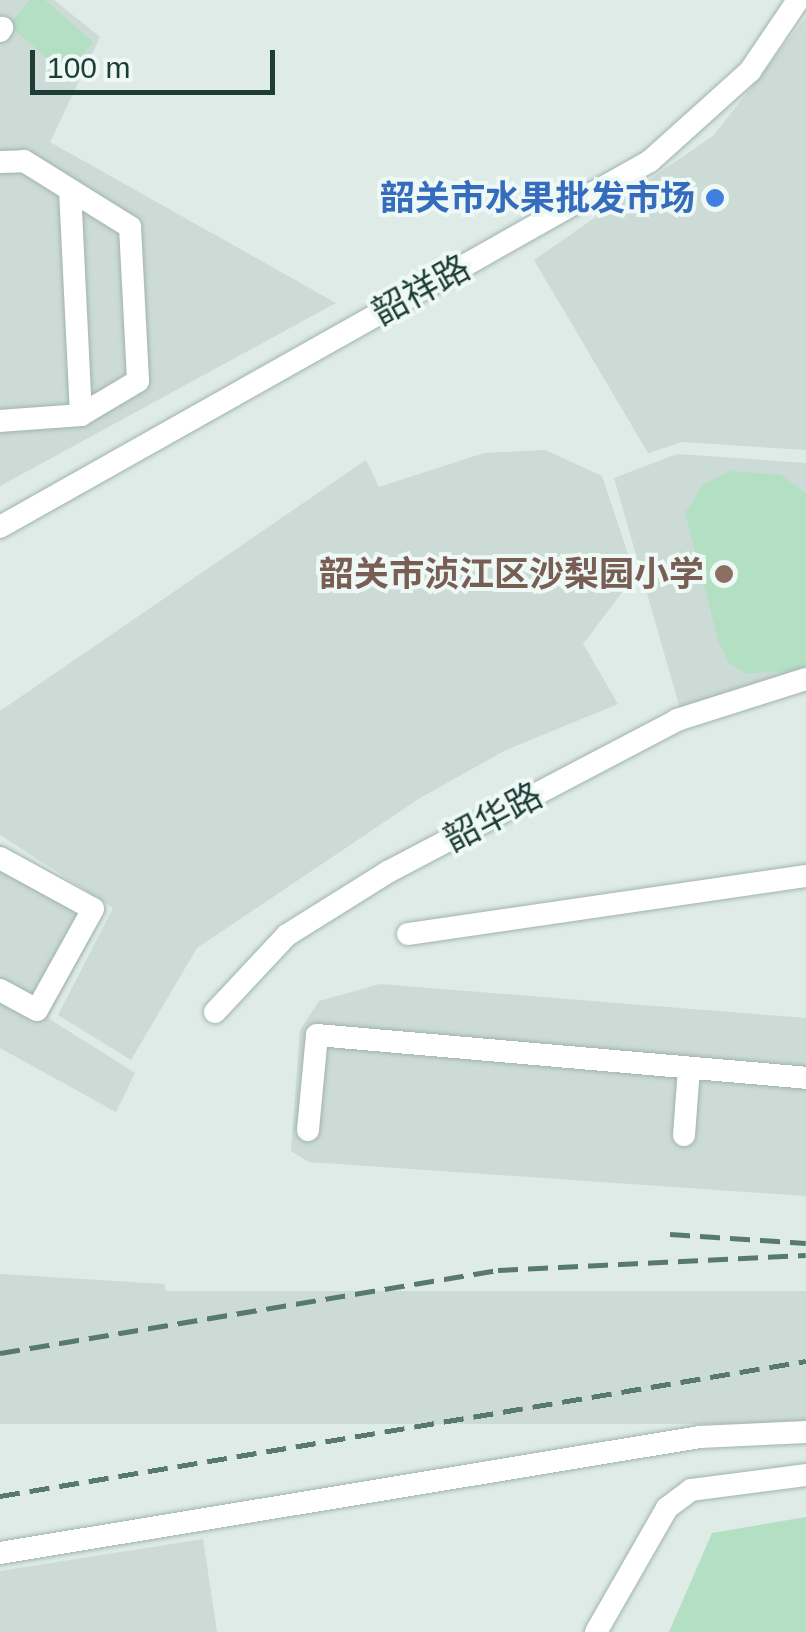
<!DOCTYPE html>
<meta charset="utf-8">
<style>
body{margin:0}
#map{position:relative;width:806px;height:1632px;overflow:hidden;background:#deebe6;font-family:Helvetica,"Noto Sans SC",sans-serif}
div>[style]{position:absolute}
[style*='--x']{left:calc(var(--x)*1px);top:calc(var(--y)*1px);width:calc(var(--w)*1px);rotate:calc(var(--a)*1deg)}
.built>*{inset:0;background:#ccdbd5;transform-origin:0 0}
.green>*{inset:0;background:#b3dfc3}
.roads{filter:drop-shadow(0 0 2px #a0b3ae) drop-shadow(0 0 2px #a0b3ae)}
.minor>*{height:22px;margin:-11px;padding:0 11px;transform-origin:11px;border-radius:11px;background:#fff}
.rail>*{height:5px;margin-top:-2.5px;transform-origin:0;background:repeating-linear-gradient(90deg,#577972 0 20px,transparent 0 30px)}
.dots>*{width:28px;height:28px;translate:-50% -50%;box-sizing:border-box;border:5px solid #eef8f4;border-radius:50%}
span{translate:-50% -50%;white-space:nowrap;text-align:center;line-height:1.15;-webkit-text-stroke:8px #eef8f4;paint-order:stroke}
.shop-label{font-size:35px;color:#366cbe;font-weight:700}
.right{translate:-100% -50%;text-align:right}
.street-label{font-size:35px;color:#1d3d36}
.education-label{font-size:35px;color:#785e54;font-weight:700}
.scale{position:absolute;left:30px;top:50px;width:245px;height:45px;box-sizing:border-box;border:5px solid #1d3d36;border-top:0;padding-left:12px;font-size:30px;line-height:35px;white-space:nowrap;color:#1d3d36;-webkit-text-stroke:8px #eef8f4;paint-order:stroke}
</style>
<div id="map">
<div class="built">
<div style="clip-path:polygon(0 0,54px 0,100px 37px,50px 142px,336px 303px,0 486px)"></div>
<div style="clip-path:polygon(806px 17px,806px 450px,682px 442px,648px 453px,534px 260px,714px 135px)"></div>
<div style="clip-path:polygon(545px 450px,602px 476px,635px 575px,583px 644px,618px 704px,504px 751px,420px 798px,197px 948px,131px 1060px,58px 1015px,113px 908px,0 835px,0 711px,366px 460px,379px 487px,484px 453px)"></div>
<div style="clip-path:polygon(677px 454px,806px 463px,806px 671px,681px 712px,614px 478px)"></div>
<div style="clip-path:polygon(0 844px,106px 910px,48px 1018px,135px 1073px,116px 1112px,0 1048px)"></div>
<div style="clip-path:polygon(380px 984px,806px 1018px,806px 1196px,309px 1162px,291px 1151px,300px 1030px,319px 1001px)"></div>
<div style="clip-path:polygon(0 1274px,165px 1284px,176px 1380px,0 1410px)"></div>
<div style="left:806px;top:1291px;width:133px;height:817px;rotate:90deg"></div>
<div style="clip-path:polygon(203px 1539px,217px 1632px,0 1632px,0 1571px)"></div>
</div>
<div class="green">
<div style="clip-path:polygon(30px 0,45px 0,93px 42px,65px 74px,9px 25px)"></div>
<div style="clip-path:polygon(732px 471px,781px 475px,806px 493px,806px 666px,798px 670px,746px 674px,729px 663px,719px 643px,685px 513px,704px 484px)"></div>
<div style="clip-path:polygon(806px 1517px,806px 1632px,669px 1632px,712px 1533px)"></div>
</div>
<div class="roads">
<div class="minor">
<div style="--x:0;--y:31;--w:4;--a:-56"></div>
<div style="--x:0;--y:162;--w:24;--a:-2"></div>
<div style="--x:24;--y:161;--w:125;--a:31.9"></div>
<div style="--x:130;--y:227;--w:154;--a:87"></div>
<div style="--x:138;--y:381;--w:66;--a:149.2"></div>
<div style="--x:0;--y:421;--w:81;--a:-4.2"></div>
<div style="--x:81;--y:415;--w:225;--a:-92.8"></div>
<div style="--x:0;--y:527;--w:746;--a:-29.38"></div>
<div style="--x:650;--y:161;--w:135;--a:-42"></div>
<div style="--x:750;--y:71;--w:86;--a:-55.9"></div>
<div style="--x:0;--y:858;--w:106;--a:28.7"></div>
<div style="--x:93;--y:909;--w:115;--a:119"></div>
<div style="--x:37;--y:1010;--w:42;--a:-151.6"></div>
<div style="--x:408;--y:934;--w:402;--a:-8.3"></div>
<div style="--x:215;--y:1012;--w:105;--a:-46.9"></div>
<div style="--x:287;--y:935;--w:119;--a:-32"></div>
<div style="--x:388;--y:872;--w:327;--a:-27.7"></div>
<div style="--x:677;--y:720;--w:135;--a:-17.6"></div>
<div style="--x:308;--y:1130;--w:95;--a:-84.6"></div>
<div style="--x:317;--y:1035;--w:491;--a:5"></div>
<div style="--x:684;--y:1135;--w:67;--a:-85.7"></div>
<div style="--x:0;--y:1553;--w:710;--a:-9.41"></div>
<div style="--x:700;--y:1437;--w:106;--a:-2.7"></div>
<div style="--x:596;--y:1632;--w:143;--a:-60.2"></div>
<div style="--x:667;--y:1508;--w:30;--a:-37"></div>
<div style="--x:691;--y:1490;--w:116;--a:-7.4"></div>
</div>
</div>
<div class="rail">
<div style="--x:670;--y:1234;--w:136;--a:3.8"></div>
<div style="--x:0;--y:1353;--w:505;--a:-9.46"></div>
<div style="--x:498;--y:1270;--w:308;--a:-2.8"></div>
<div style="--x:0;--y:1496;--w:817;--a:-9.51"></div>
</div>
<div class="dots">
<div style="left:715px;top:198px;background:#3f7fe0"></div>
<div style="left:724px;top:574px;background:#8d6e63"></div>
</div>
<div class="shop-label">
<span class="right" style="left:695px;top:198px">韶关市水果批发市场</span>
</div>
<div class="street-label">
<span style="left:421px;top:290px;rotate:-29deg">韶祥路</span>
<span style="left:493px;top:817px;rotate:-28deg">韶华路</span>
</div>
<div class="education-label">
<span class="right" style="left:704px;top:574px">韶关市浈江区沙梨园小学</span>
</div>
<div class="scale">100 m</div>
</div>
